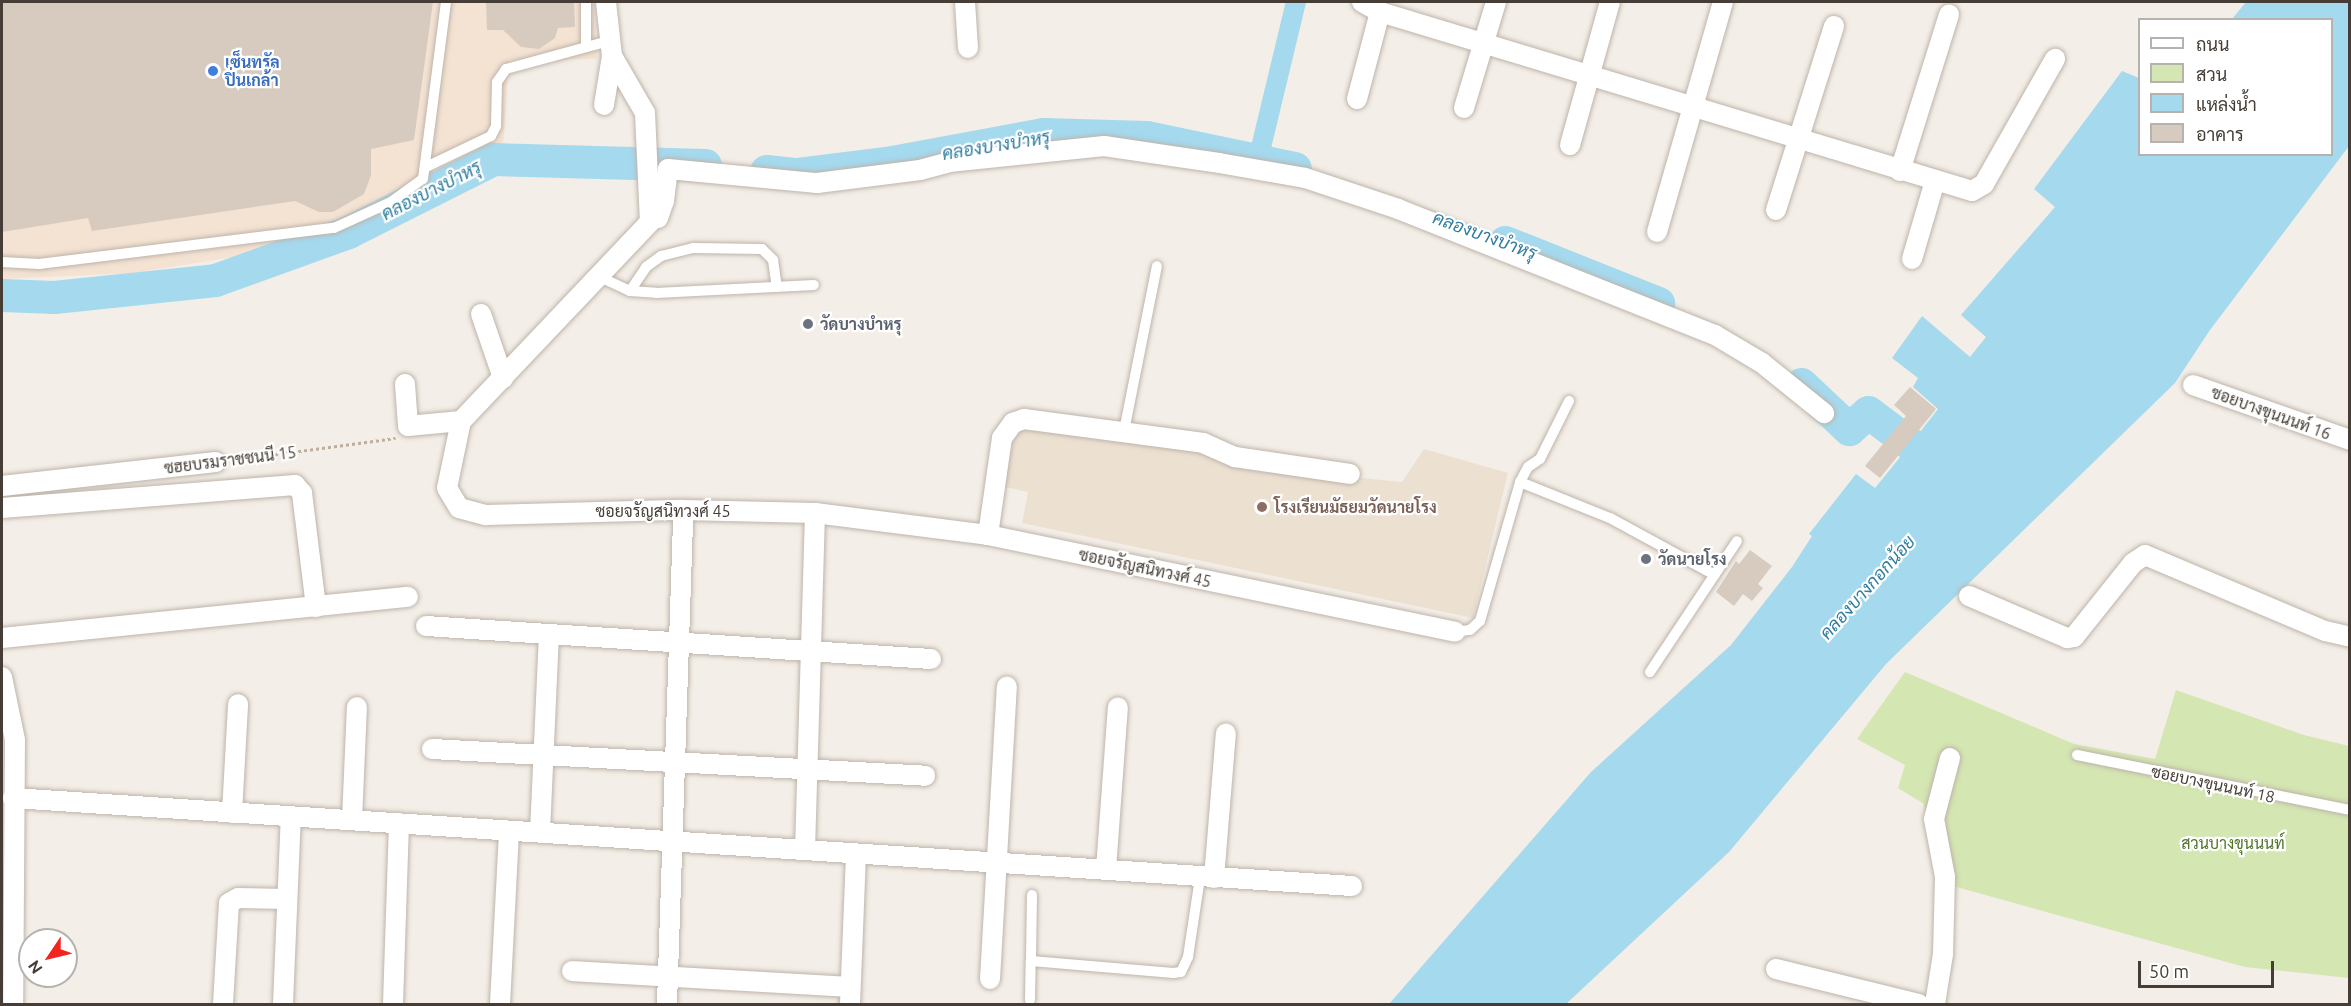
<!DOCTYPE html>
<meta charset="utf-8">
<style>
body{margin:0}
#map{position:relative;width:2351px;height:1006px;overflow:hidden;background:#f3eee7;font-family:Ubuntu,Sarabun,sans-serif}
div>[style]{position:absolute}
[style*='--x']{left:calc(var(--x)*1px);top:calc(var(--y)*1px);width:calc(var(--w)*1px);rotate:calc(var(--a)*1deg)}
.commercial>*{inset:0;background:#f4e2d2}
.education>*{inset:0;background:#ece1d1}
.green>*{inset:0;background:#d4e6b1}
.water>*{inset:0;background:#a5d9ee}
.canal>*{height:20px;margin:-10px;padding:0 10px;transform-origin:10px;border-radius:10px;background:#a5d9ee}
.river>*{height:33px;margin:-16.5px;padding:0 16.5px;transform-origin:16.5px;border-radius:16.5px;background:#a5d9ee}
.building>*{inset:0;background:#d7cbc0}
.path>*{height:3px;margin-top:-1.5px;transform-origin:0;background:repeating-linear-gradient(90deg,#bfae9b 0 3px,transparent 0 6px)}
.roads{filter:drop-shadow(0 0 2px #beb4aa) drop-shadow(0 0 2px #beb4aa)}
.service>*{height:10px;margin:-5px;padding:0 5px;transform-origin:5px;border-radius:5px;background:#fff}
.minor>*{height:20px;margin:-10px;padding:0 10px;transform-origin:10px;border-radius:10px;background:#fff}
.dots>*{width:16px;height:16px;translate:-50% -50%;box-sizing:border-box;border:3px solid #fff;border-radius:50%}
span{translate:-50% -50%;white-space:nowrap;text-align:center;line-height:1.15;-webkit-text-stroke:4.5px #fff;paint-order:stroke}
.shop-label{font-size:16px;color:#366cbe;font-weight:700}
.left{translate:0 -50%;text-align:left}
.worship-label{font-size:16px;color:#5b616d;font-weight:700}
.street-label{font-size:16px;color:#463e36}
.education-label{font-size:16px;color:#785e54;font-weight:700}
.park-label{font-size:16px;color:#50762b}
.water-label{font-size:18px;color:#2f7d9e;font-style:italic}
.frame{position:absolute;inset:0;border:3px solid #463e36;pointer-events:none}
.legend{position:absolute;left:2138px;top:18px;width:195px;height:138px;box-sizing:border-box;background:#fff;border:2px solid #b5b2af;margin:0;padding:8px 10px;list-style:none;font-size:18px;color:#463e36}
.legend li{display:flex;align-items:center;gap:12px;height:30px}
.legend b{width:30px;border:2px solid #b5b2af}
.north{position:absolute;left:18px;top:928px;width:60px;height:60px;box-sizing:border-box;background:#fff;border:2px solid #b5b2af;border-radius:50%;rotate:235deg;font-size:16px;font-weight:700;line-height:24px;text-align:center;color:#463e36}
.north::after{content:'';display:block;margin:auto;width:21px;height:27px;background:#f3241d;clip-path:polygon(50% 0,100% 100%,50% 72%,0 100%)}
.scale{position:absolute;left:2138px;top:961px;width:136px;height:27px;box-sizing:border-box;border:3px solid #463e36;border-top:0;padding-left:8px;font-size:18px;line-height:21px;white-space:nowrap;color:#463e36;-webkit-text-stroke:4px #fff;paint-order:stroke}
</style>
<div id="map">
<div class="commercial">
<div style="clip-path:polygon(2px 2px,593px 2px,597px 59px,509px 60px,503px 146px,427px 186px,264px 252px,133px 273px,2px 279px)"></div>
</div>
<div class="education">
<div style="clip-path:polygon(1023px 422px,1351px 477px,1402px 482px,1424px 449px,1508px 473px,1473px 618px,1022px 523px,1028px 492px,1000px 486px,1010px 432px)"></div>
</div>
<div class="green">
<div style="clip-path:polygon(1905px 672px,2074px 744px,2155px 759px,2176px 690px,2304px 735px,2349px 746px,2349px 978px,2245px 967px,1935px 881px,1924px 804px,1898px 788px,1905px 765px,1857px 739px)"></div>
</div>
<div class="water">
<div style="clip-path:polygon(2246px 2px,2349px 2px,2349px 146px,2210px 330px,2175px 383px,1886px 664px,1729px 852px,1566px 1004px,1389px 1004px,1591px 772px,1731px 645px,1792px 567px,1812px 536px,1809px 534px,1856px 474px,1875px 488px,1910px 445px,1904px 440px,1913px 426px,1920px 432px,1938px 409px,1913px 387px,1918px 378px,1892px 358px,1922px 316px,1970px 357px,1986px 337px,1961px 315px,2055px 207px,2034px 189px,2122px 71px,2139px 78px,2140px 154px,2332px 154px,2332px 20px,2232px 19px)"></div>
</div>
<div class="canal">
<div style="--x:1258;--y:160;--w:163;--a:-76.5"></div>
</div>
<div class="river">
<div style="--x:766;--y:171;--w:30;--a:6"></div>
<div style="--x:796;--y:174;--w:97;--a:-7.1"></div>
<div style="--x:892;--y:162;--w:154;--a:-10.5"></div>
<div style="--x:1043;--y:134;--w:103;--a:1.7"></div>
<div style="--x:1146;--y:137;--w:152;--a:11.8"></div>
<div style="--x:1505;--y:242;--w:165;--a:21.7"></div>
<div style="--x:2;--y:295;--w:52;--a:2.2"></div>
<div style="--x:54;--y:297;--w:162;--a:-6"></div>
<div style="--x:215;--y:280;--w:141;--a:-19.8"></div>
<div style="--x:348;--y:232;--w:162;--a:-26.7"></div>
<div style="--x:493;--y:159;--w:212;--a:1.6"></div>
<div style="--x:1801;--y:384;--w:66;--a:43.2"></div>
<div style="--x:1849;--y:429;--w:25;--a:-42"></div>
<div style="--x:1868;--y:412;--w:76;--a:37"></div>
</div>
<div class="building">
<div style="clip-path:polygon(2px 2px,433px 2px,414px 140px,371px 149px,371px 175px,364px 194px,333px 212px,319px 212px,295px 201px,92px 231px,88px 218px,2px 232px)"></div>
<div style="clip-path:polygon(486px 2px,574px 2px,575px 27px,558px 28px,555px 38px,539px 49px,521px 47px,503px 30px,487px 30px)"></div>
<div style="clip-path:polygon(1910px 387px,1936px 409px,1880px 478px,1865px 466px,1906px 416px,1894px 405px)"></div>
<div style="clip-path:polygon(1750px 550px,1772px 566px,1758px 584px,1763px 588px,1752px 601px,1743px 594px,1734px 606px,1716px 592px,1736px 561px,1739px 564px)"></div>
</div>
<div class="path">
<div style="--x:233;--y:460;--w:164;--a:-7.7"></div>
</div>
<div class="roads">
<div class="service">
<div style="--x:586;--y:2;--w:45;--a:90"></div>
<div style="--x:426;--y:167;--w:72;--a:-25.5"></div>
<div style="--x:491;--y:136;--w:11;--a:-63"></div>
<div style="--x:496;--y:126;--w:44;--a:-88.7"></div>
<div style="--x:497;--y:82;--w:16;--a:-55"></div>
<div style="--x:506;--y:69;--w:107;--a:-15.2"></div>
<div style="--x:2;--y:262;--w:37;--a:3"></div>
<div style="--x:39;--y:264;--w:297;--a:-7"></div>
<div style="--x:334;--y:228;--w:63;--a:-24.5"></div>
<div style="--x:391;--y:202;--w:39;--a:-36"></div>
<div style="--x:423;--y:179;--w:178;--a:-82.6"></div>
<div style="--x:600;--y:277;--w:33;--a:25"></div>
<div style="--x:630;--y:291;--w:26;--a:4"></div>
<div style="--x:656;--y:293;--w:158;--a:-2.9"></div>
<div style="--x:630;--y:291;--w:29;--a:-56"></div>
<div style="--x:646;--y:267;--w:19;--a:-36"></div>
<div style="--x:661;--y:256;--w:33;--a:-14"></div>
<div style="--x:693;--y:248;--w:69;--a:0.8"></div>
<div style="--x:762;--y:249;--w:16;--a:45"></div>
<div style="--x:773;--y:260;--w:27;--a:82"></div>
<div style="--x:1124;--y:431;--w:168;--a:-78.7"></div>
<div style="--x:1520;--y:482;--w:17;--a:-62"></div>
<div style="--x:1528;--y:467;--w:14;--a:-34"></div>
<div style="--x:1540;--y:459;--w:65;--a:-63.4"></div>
<div style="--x:1455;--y:632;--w:15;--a:-8"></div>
<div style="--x:1470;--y:630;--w:13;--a:-42"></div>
<div style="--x:1480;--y:621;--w:145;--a:-73.9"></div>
<div style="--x:1520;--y:482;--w:97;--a:21.8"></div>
<div style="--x:1610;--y:518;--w:119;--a:28.5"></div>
<div style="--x:1650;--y:672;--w:157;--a:-56.4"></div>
<div style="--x:2077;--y:755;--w:278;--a:11.4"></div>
<div style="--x:1032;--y:895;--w:66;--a:90.9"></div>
<div style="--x:1031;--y:961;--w:143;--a:4.8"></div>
<div style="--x:1173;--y:973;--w:8;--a:-7"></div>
<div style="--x:1181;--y:972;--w:17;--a:-65"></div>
<div style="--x:1188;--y:957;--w:80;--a:-81.4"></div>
<div style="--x:1030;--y:1000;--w:39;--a:-89"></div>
</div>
<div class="minor">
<div style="--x:606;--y:2;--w:54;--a:83.7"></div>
<div style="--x:612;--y:56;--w:66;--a:59.9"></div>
<div style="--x:645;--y:113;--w:109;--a:87.4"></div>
<div style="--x:650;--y:222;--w:274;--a:133.5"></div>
<div style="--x:461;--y:421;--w:68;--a:101.8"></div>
<div style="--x:447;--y:488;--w:23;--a:59"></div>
<div style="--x:459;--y:508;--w:28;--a:15"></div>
<div style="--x:486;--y:515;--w:197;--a:-1.5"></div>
<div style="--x:683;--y:510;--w:132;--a:1.3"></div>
<div style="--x:815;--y:513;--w:174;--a:7.2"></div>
<div style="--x:988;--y:535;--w:477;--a:11.7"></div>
<div style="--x:965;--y:2;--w:46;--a:86.3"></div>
<div style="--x:1362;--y:2;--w:21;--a:29"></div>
<div style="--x:1380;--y:12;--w:618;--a:16.82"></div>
<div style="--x:1972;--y:191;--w:14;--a:-30"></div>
<div style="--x:1984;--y:184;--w:144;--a:-60.4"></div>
<div style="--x:1357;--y:99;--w:90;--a:-75.2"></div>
<div style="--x:604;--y:105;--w:50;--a:-80.7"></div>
<div style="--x:1464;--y:108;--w:111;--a:-73.2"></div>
<div style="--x:1570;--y:145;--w:148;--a:-74.4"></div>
<div style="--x:1900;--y:171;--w:164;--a:-72.6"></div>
<div style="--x:1776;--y:210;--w:193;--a:-72.5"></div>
<div style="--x:658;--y:218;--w:18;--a:-71"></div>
<div style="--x:664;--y:201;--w:32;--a:-83"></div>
<div style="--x:668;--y:169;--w:150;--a:5.4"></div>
<div style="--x:817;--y:183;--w:104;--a:-7.2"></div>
<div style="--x:920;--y:170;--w:30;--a:-15"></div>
<div style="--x:949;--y:162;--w:156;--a:-5.9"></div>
<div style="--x:1104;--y:146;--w:116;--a:8.4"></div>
<div style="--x:1219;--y:163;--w:87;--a:9.9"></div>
<div style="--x:1305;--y:178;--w:98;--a:18.4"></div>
<div style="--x:1398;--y:209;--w:341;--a:21.7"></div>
<div style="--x:1715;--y:335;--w:55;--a:30.8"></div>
<div style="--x:1762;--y:363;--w:80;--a:38.9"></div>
<div style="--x:1657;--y:232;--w:239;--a:-74"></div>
<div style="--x:1912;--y:259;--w:81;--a:-73.6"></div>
<div style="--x:481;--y:314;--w:68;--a:71"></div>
<div style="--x:405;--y:384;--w:42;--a:85.9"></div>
<div style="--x:408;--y:426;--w:53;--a:-5.4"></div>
<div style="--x:2193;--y:385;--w:166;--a:19.3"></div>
<div style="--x:2;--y:486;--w:215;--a:-6.4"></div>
<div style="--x:2;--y:508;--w:294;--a:-4.5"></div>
<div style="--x:295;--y:485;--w:11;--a:49"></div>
<div style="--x:302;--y:493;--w:115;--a:83"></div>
<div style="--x:988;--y:535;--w:98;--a:-81.8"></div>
<div style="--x:1002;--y:438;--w:19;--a:-54"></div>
<div style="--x:1013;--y:423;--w:12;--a:-20"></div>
<div style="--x:1024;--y:419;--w:181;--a:7.6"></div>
<div style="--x:1203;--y:443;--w:35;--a:24"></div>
<div style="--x:1235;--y:457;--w:116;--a:8.4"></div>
<div style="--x:1969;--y:596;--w:107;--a:23.2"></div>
<div style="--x:2067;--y:638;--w:7;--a:-8"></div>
<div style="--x:2074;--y:637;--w:95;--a:-51.4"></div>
<div style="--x:2133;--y:563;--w:14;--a:-34"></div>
<div style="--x:2145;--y:555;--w:195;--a:22.9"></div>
<div style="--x:2325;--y:631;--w:26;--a:13"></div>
<div style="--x:426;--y:626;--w:506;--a:3.74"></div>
<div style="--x:2;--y:638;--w:408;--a:-5.8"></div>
<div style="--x:2;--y:677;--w:64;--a:78.3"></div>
<div style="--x:15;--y:740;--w:264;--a:90.4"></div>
<div style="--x:432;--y:749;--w:494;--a:3.1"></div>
<div style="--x:13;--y:798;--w:1342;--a:3.76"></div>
<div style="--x:232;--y:813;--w:109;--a:-86.8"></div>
<div style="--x:352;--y:820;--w:113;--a:-87.5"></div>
<div style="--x:540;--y:832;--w:198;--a:-87.4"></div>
<div style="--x:805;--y:850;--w:337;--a:-88.3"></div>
<div style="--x:1106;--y:869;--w:162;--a:-85.8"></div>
<div style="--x:1214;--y:878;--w:145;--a:-85.3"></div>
<div style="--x:1776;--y:969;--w:147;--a:13.8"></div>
<div style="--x:572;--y:971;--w:278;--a:3.3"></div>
<div style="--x:990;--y:979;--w:293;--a:-86.7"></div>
<div style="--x:223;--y:1004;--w:101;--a:-86.6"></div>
<div style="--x:229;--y:903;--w:10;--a:-29"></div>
<div style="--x:238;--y:898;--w:49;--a:1.2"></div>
<div style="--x:283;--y:1004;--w:187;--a:-87.6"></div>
<div style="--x:393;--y:1004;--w:181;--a:-88.1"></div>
<div style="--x:500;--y:1004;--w:173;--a:-87"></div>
<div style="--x:667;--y:1004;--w:494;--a:-88.1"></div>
<div style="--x:850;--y:1004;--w:150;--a:-87.7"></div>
<div style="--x:1935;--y:1004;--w:51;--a:-80.9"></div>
<div style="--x:1943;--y:954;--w:77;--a:-88.5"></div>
<div style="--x:1945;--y:877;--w:59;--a:-100.7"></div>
<div style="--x:1934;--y:819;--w:63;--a:-75.3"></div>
</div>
</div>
<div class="dots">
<div style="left:213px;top:71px;background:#3f7fe0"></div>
<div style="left:808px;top:324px;background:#6b7280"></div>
<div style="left:1262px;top:507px;background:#8d6e63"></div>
<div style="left:1646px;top:559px;background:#6b7280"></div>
</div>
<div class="shop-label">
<span class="left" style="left:225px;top:71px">เซ็นทรัล<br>ปิ่นเกล้า</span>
</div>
<div class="worship-label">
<span class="left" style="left:820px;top:324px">วัดบางบำหรุ</span>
<span class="left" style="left:1658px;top:559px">วัดนายโรง</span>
</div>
<div class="street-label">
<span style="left:2271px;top:413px;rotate:20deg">ซอยบางขุนนนท์ 16</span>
<span style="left:230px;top:460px;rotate:-7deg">ซฮยบรมราชชนนี 15</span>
<span style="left:663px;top:511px">ซอยจรัญสนิทวงศ์ 45</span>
<span style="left:1145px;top:568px;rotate:12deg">ซอยจรัญสนิทวงศ์ 45</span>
<span style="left:2213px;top:784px;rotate:12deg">ซอยบางขุนนนท์ 18</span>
</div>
<div class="education-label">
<span class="left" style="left:1274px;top:507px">โรงเรียนมัธยมวัดนายโรง</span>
</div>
<div class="park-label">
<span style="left:2233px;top:843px">สวนบางขุนนนท์</span>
</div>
<div class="water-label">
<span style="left:996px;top:145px;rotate:-9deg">คลองบางบำหรุ</span>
<span style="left:431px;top:190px;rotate:-27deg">คลองบางบำหรุ</span>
<span style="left:1485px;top:235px;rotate:20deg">คลองบางบำหรุ</span>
<span style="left:1867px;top:587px;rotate:-48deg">คลองบางกอกน้อย</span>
</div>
<div class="frame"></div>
<ul class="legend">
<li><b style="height:8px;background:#fff"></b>ถนน</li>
<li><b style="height:16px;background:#d4e6b1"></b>สวน</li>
<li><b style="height:16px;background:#a5d9ee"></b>แหล่งน้ำ</li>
<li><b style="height:16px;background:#d7cbc0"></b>อาคาร</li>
</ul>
<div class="north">N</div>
<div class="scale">50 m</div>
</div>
